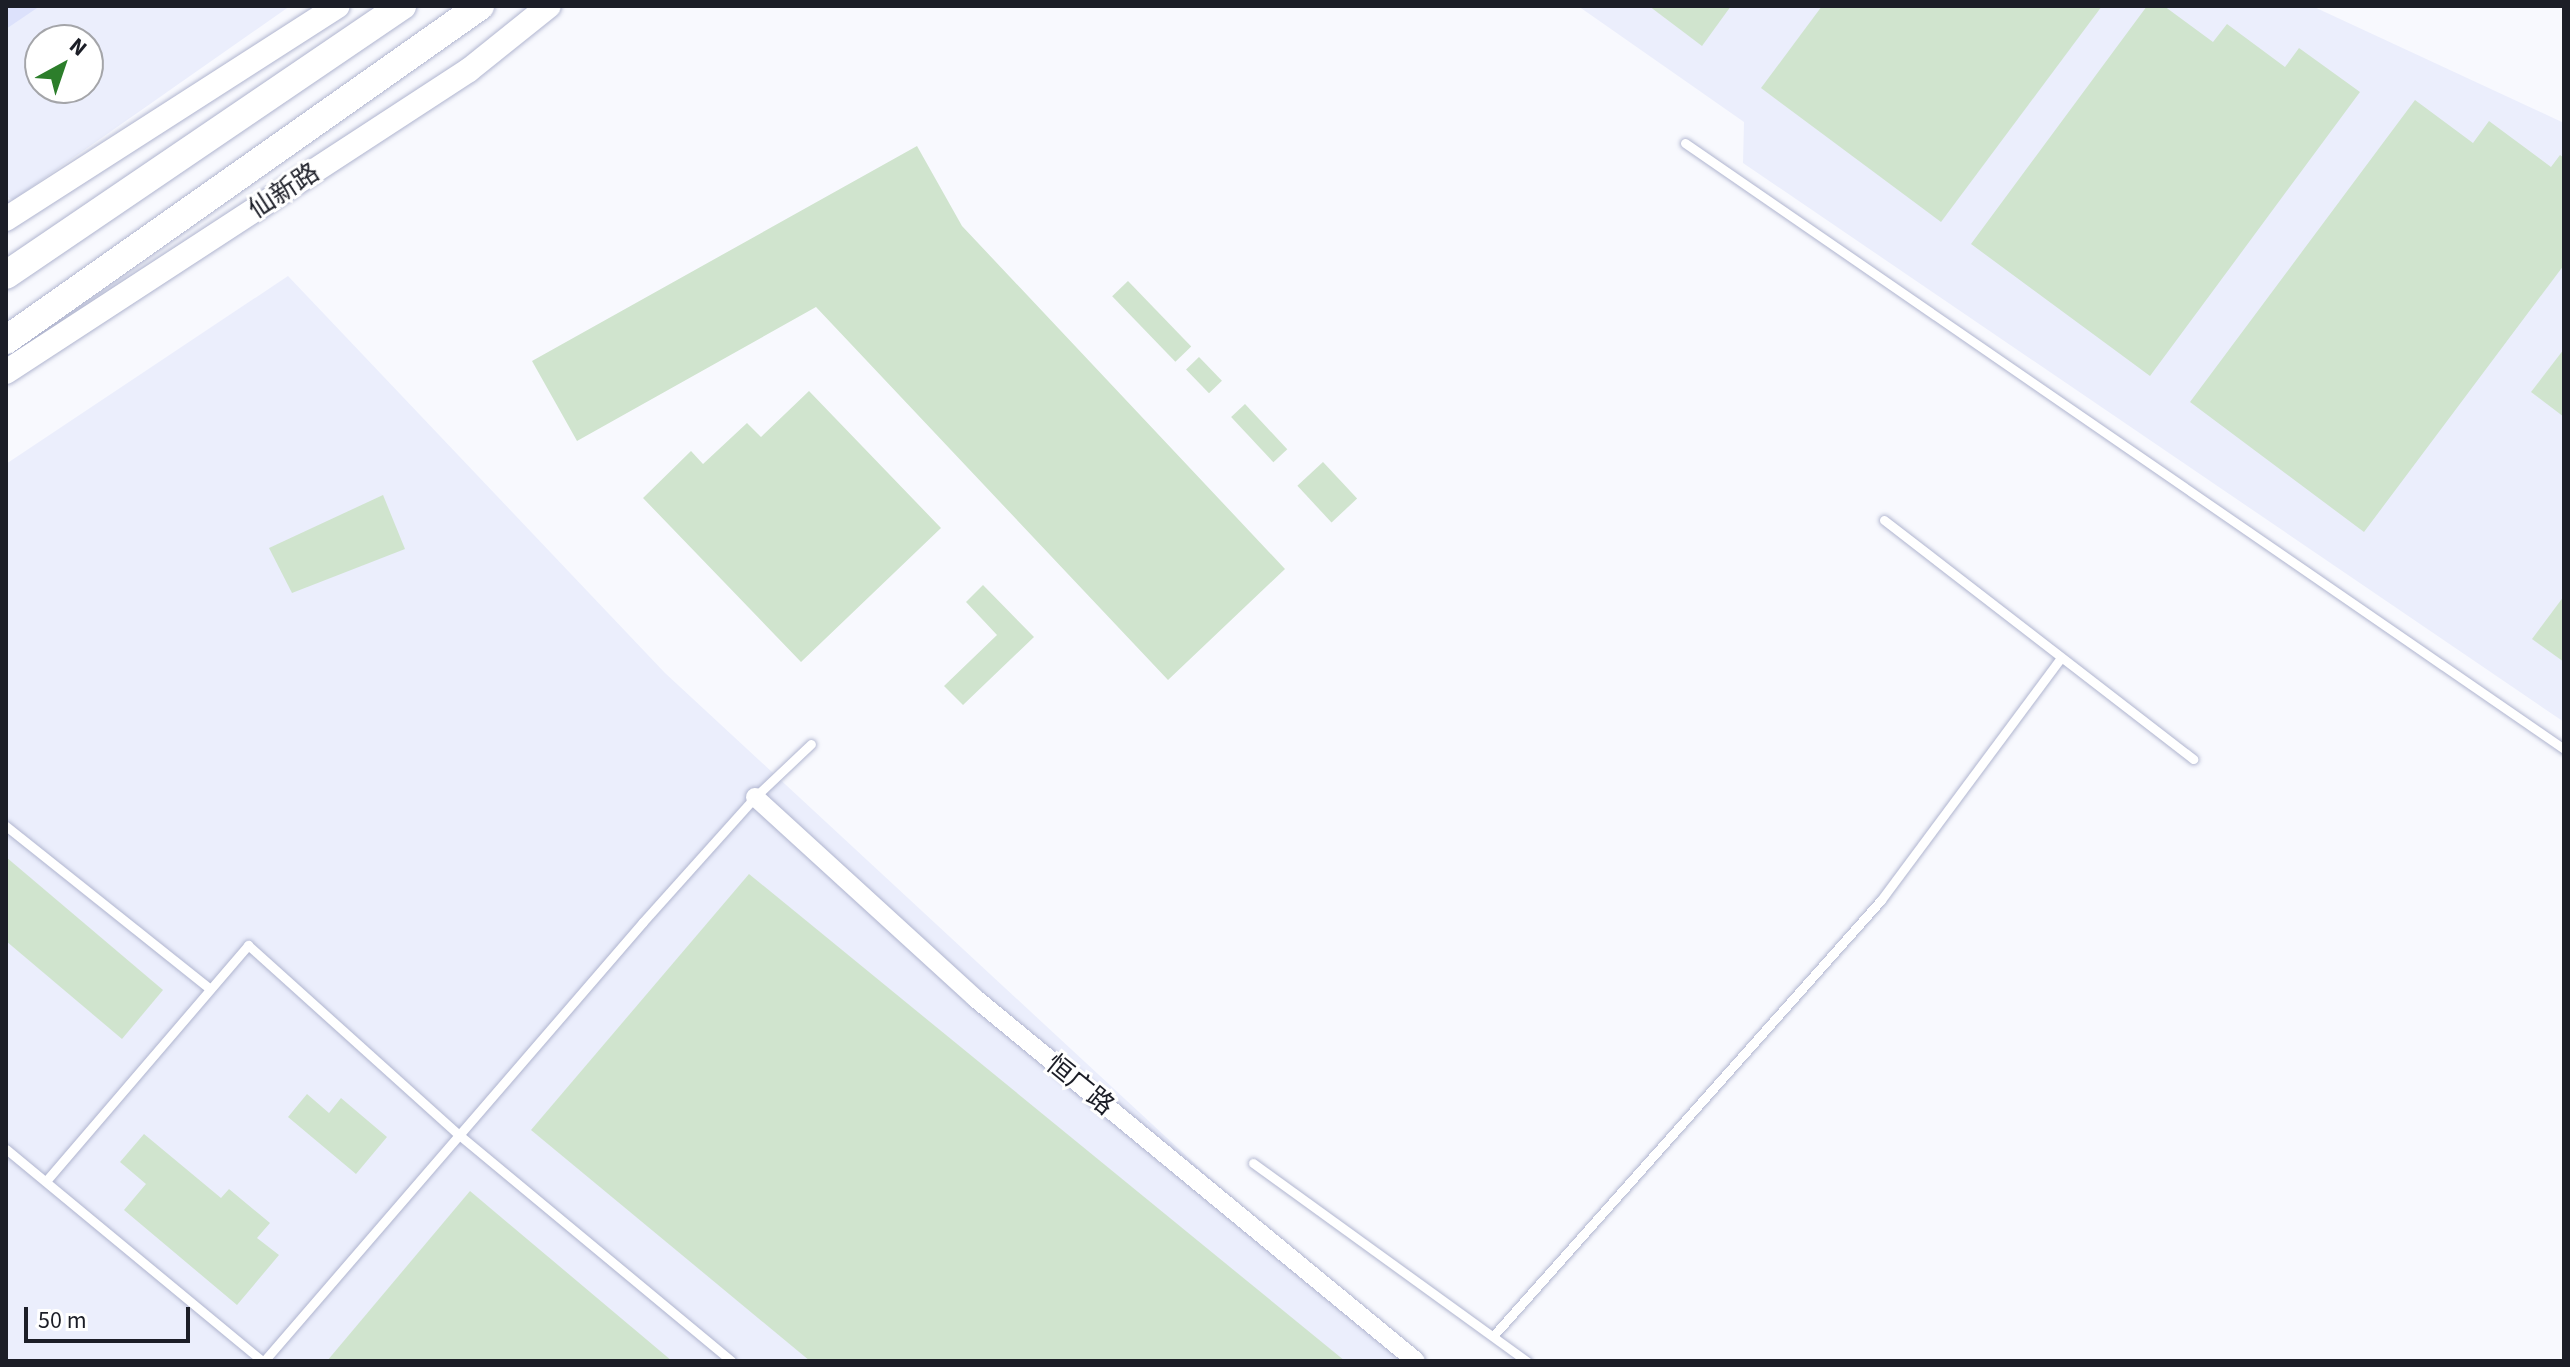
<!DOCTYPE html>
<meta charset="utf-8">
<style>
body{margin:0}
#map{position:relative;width:2570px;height:1367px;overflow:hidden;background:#f8f9fe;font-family:"Source Sans 3","Noto Sans SC",sans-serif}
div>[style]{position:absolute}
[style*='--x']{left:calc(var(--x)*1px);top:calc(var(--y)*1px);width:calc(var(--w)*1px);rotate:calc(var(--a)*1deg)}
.built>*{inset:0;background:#ebeefc}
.green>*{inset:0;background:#dce1fb}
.building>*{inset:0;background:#d0e4ce;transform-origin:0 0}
.roads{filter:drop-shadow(0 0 2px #b0b5cf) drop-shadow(0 0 2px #b0b5cf)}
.service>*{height:9px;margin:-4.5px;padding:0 4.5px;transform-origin:4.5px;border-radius:4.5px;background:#fff}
.minor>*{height:18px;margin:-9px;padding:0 9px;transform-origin:9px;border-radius:9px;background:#fff}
.secondary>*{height:24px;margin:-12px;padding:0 12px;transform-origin:12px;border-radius:12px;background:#fff}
.primary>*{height:28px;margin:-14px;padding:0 14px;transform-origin:14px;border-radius:14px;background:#fff}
span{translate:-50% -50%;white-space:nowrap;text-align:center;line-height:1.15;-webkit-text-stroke:6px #fff;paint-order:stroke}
.street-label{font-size:26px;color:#1c1e27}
.frame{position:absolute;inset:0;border:8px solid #1c1e27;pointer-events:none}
.north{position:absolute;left:24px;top:24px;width:80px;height:80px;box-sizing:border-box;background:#fff;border:2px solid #a4a5a9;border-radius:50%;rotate:40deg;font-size:22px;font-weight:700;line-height:32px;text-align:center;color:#1c1e27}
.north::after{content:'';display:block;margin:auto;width:28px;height:36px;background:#2c7e2b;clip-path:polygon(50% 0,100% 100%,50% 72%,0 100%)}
.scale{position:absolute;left:24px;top:1307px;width:166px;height:36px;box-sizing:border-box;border:4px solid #1c1e27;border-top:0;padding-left:10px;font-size:24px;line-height:28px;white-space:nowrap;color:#1c1e27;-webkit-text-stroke:6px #fff;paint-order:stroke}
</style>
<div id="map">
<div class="built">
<div style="clip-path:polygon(evenodd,6px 6px,290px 6px,13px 200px,6px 196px,6px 6px,40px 40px,88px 40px,88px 88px,40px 88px,40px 40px)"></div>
<div style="clip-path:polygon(1578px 6px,2312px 6px,2564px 123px,2564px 722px,1743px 163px,1744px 122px)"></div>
<div style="clip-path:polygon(288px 276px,665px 673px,1234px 1200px,1424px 1361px,6px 1361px,6px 464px)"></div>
</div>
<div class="green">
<div style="clip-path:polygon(6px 6px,40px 6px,6px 29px)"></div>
</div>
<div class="building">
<div style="clip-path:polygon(1649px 6px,1731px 6px,1702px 46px)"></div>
<div style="clip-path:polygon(1822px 6px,2102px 6px,1941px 222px,1761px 88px)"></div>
<div style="clip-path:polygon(2147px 6px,2164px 6px,2213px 42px,2227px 24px,2285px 67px,2299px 48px,2360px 92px,2150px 376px,1971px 244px)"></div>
<div style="clip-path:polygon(2415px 100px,2473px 143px,2489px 121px,2551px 167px,2560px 155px,2564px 158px,2564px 265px,2364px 532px,2190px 402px)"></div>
<div style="clip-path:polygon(917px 146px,962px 226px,1285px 569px,1168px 680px,816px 307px,577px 441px,532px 361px)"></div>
<div style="left:1128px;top:281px;width:91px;height:22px;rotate:46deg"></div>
<div style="clip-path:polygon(2564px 349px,2564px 417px,2531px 392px)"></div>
<div style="left:1199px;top:357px;width:33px;height:18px;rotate:46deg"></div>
<div style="clip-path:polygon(809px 391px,941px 528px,801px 662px,643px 498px,691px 451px,703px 464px,747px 423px,761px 437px)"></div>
<div style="left:1245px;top:404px;width:62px;height:19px;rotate:47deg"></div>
<div style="left:1323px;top:462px;width:50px;height:35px;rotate:47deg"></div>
<div style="clip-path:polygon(383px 495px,405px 549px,292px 593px,269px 548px)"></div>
<div style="clip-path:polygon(983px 585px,1034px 637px,963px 705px,944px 686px,997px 635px,966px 602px)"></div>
<div style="clip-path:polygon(2564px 596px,2564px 662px,2532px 639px)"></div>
<div style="clip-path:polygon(6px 857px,163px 990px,122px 1039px,6px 941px)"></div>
<div style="clip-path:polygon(749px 874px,1345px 1361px,810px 1361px,531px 1130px)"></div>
<div style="clip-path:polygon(307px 1094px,329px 1113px,341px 1098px,387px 1137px,356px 1174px,288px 1117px)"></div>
<div style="clip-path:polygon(144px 1134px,221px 1198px,229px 1189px,270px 1223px,257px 1238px,279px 1255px,237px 1305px,124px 1210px,146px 1184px,120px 1162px)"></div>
<div style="clip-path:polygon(470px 1191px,672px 1361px,327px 1361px)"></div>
</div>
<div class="roads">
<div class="service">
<div style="--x:1685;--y:143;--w:1068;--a:34.58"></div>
<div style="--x:1884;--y:520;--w:391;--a:37.7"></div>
<div style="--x:6;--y:826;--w:261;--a:38.6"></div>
<div style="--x:6;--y:1149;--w:332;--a:39.6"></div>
<div style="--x:1253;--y:1163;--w:338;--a:35.9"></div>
<div style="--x:46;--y:1181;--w:311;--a:-49.4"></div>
<div style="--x:248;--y:945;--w:283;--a:42"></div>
<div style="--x:458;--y:1134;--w:355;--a:39.7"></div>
<div style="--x:1494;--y:1335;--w:582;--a:-48.34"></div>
<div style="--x:1881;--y:900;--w:299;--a:-53.4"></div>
<div style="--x:264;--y:1361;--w:580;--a:-49.2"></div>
<div style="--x:643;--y:922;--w:168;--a:-48.1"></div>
<div style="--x:755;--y:797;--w:77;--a:-43.4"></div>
</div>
<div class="minor">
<div style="--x:755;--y:797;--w:298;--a:42.4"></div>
<div style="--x:975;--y:998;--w:571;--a:39.46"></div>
</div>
<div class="secondary">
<div style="--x:6;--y:219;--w:394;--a:-32.7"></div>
<div style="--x:6;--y:372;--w:553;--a:-33.12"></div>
<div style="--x:469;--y:70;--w:102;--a:-38.7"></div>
</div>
<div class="primary">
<div style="--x:6;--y:275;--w:479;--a:-34.2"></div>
<div style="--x:6;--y:340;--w:580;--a:-35.17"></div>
</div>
</div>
<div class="street-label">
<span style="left:284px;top:191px;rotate:-33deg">仙新路</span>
<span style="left:1080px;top:1085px;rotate:39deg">恒广路</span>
</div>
<div class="frame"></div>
<div class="north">N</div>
<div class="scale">50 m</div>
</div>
